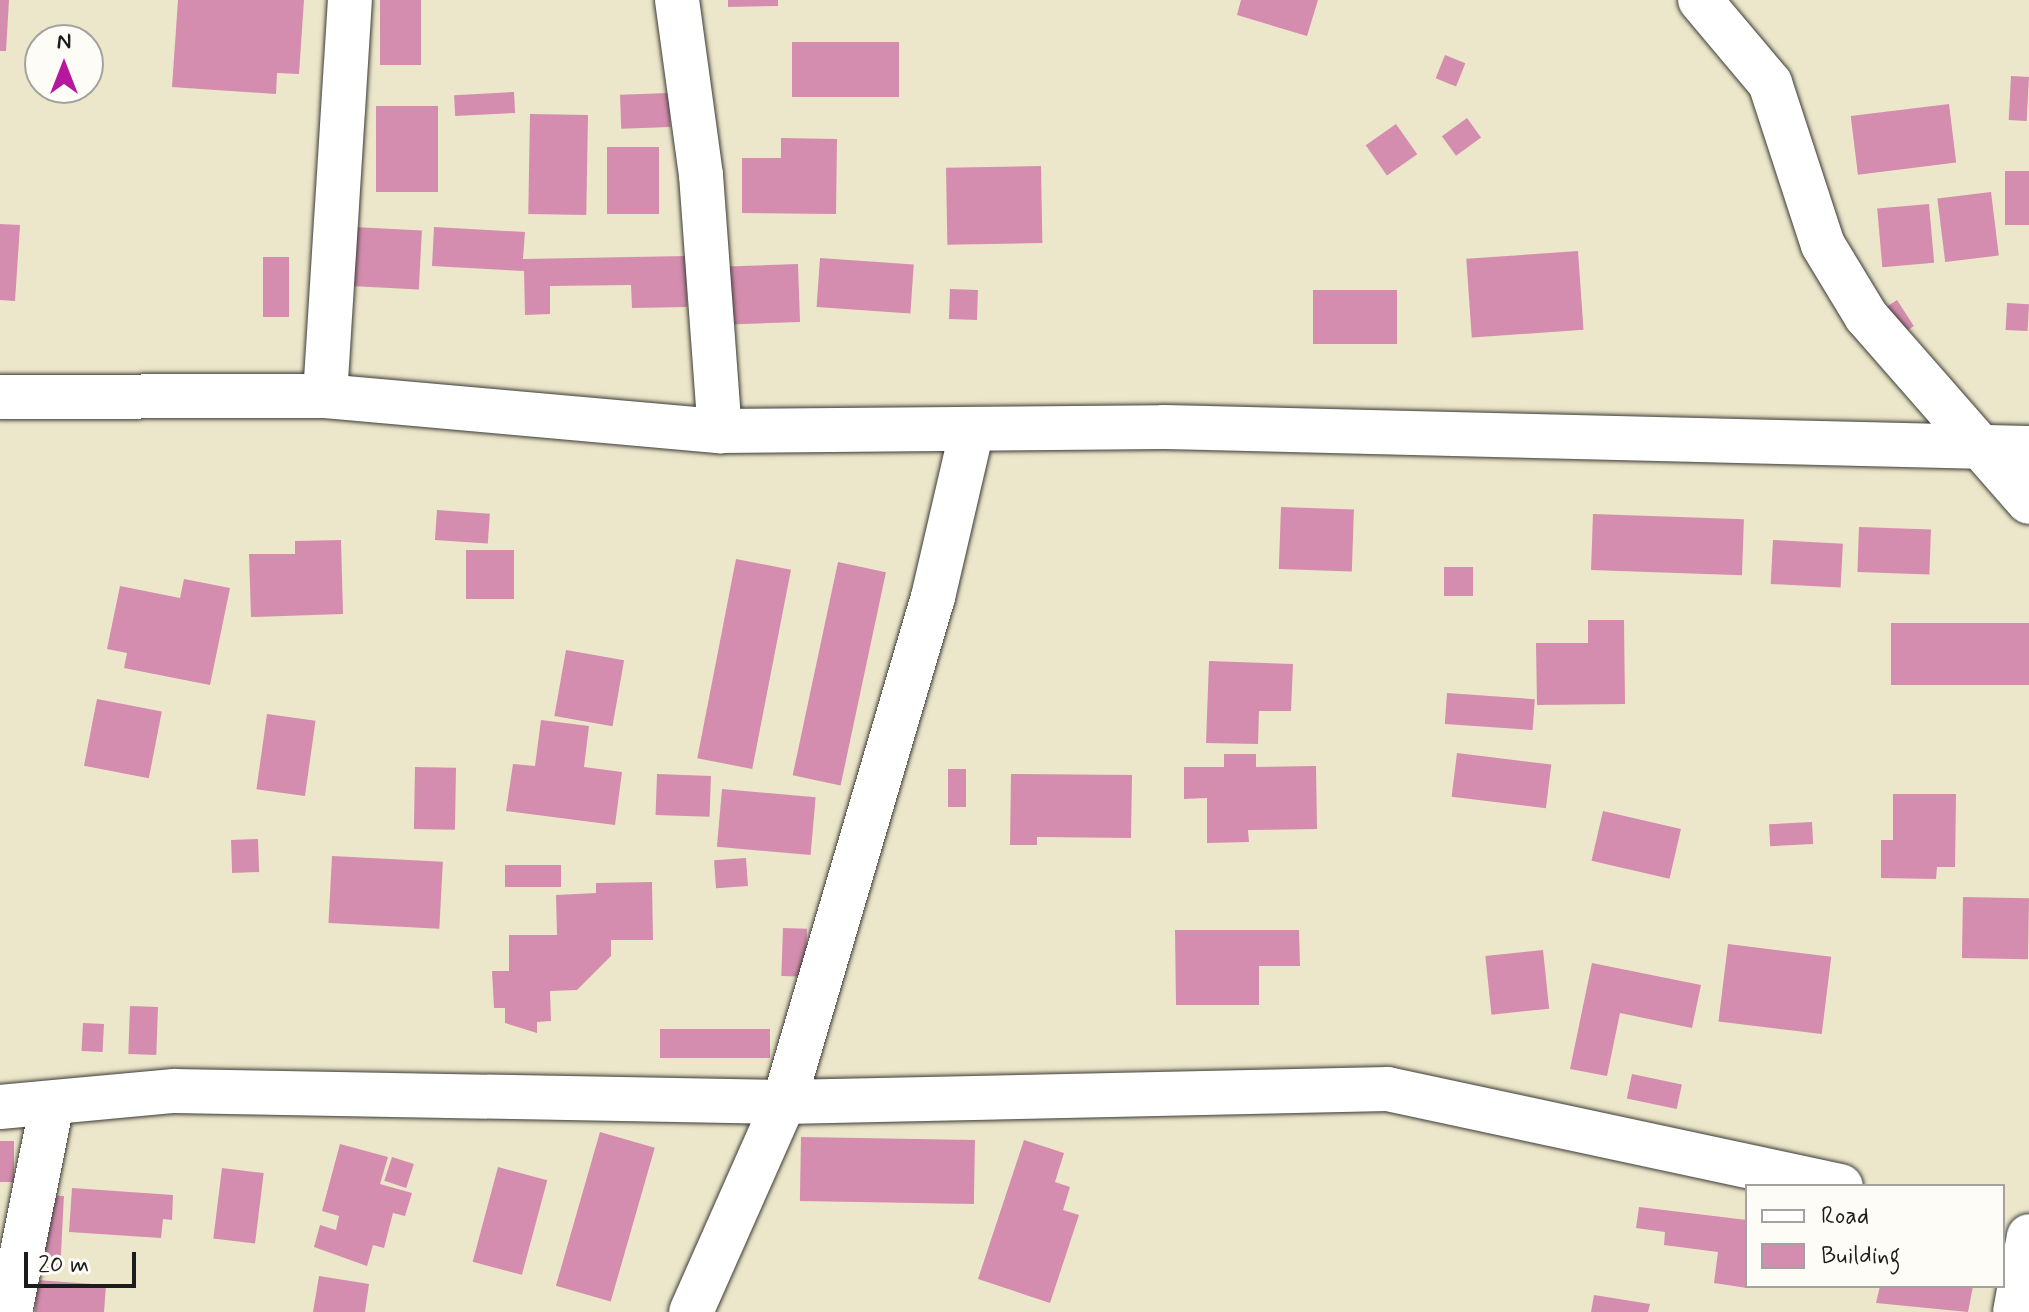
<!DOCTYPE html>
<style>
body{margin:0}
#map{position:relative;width:2029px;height:1312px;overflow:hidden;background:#ece7ca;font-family:Mynerve,sans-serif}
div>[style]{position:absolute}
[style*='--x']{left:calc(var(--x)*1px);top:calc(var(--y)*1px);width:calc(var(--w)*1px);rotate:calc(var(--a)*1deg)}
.building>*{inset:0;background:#d48dae;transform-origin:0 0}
.roads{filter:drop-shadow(0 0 2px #3b3a36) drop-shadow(0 0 2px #3b3a36)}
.minor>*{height:44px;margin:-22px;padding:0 22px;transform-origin:22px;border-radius:22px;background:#fff}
span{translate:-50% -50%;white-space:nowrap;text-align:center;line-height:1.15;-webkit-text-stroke:7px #fdfcf7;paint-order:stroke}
.legend{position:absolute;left:1745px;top:1184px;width:260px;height:104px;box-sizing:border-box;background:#fdfcf7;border:2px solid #a3a29f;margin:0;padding:10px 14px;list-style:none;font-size:24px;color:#1c1c1c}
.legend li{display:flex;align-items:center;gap:16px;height:40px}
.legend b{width:40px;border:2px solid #a3a29f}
.north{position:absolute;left:24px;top:24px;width:80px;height:80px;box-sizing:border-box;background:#fdfcf7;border:2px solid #a3a29f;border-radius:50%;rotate:0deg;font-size:22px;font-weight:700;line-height:32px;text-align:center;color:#1c1c1c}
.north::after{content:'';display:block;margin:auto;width:28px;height:36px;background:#b5179e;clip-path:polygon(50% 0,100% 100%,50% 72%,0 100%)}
.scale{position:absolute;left:24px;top:1252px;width:112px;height:36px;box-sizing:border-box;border:4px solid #1c1c1c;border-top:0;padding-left:10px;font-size:24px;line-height:28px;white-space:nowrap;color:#1c1c1c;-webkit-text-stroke:6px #fdfcf7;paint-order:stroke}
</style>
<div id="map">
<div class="building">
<div style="clip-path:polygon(0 0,9px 0,6px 51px,0 51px)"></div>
<div style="clip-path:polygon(178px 0,304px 0,299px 74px,277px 73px,276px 94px,172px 87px)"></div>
<div style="left:380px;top:0;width:41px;height:65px"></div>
<div style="clip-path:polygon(728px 0,778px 0,778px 6px,728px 7px)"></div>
<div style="clip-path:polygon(1241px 0,1318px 0,1307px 36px,1237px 15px)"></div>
<div style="left:899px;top:42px;width:55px;height:107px;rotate:90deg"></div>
<div style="left:1445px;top:55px;width:22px;height:25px;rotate:22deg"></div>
<div style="left:2011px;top:76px;width:18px;height:44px;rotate:3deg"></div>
<div style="left:514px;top:92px;width:21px;height:60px;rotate:87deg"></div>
<div style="left:669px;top:93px;width:34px;height:49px;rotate:88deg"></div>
<div style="left:1949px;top:104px;width:59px;height:99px;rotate:83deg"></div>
<div style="left:376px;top:106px;width:62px;height:86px"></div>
<div style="left:530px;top:114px;width:58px;height:100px;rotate:1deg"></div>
<div style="left:1467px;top:118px;width:24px;height:31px;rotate:54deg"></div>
<div style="left:1396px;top:124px;width:37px;height:37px;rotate:55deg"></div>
<div style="clip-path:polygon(781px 138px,837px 139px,836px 214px,742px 213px,742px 158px,781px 158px)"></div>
<div style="left:607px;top:147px;width:52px;height:67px"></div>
<div style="left:1041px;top:166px;width:77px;height:95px;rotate:89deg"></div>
<div style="left:2005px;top:171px;width:24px;height:54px"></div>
<div style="left:1991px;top:192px;width:64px;height:54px;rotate:83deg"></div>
<div style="left:1929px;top:204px;width:59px;height:52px;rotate:85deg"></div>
<div style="clip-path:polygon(0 224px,20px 225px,15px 301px,0 300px)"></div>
<div style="left:354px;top:227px;width:68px;height:59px;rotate:3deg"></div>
<div style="clip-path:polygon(434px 227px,525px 232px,523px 259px,686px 256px,687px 307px,632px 308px,631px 285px,550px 286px,550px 314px,525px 315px,524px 271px,432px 266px)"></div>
<div style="left:1578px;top:251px;width:79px;height:112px;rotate:86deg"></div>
<div style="left:263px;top:257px;width:26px;height:60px"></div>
<div style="left:820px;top:258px;width:94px;height:49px;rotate:4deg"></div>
<div style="left:798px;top:264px;width:58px;height:77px;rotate:88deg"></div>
<div style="left:950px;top:289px;width:28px;height:30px;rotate:2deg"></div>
<div style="left:1313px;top:290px;width:84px;height:54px"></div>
<div style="left:1897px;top:300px;width:31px;height:21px;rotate:57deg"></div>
<div style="left:2007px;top:303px;width:22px;height:27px;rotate:3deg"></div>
<div style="left:1281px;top:507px;width:73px;height:62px;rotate:2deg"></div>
<div style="left:437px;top:510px;width:53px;height:30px;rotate:4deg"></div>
<div style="left:1593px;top:514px;width:151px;height:56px;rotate:2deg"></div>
<div style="left:1859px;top:527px;width:72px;height:45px;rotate:2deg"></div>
<div style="clip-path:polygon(341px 540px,343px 614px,251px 617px,249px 554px,295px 554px,295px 541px)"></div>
<div style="left:1773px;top:540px;width:70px;height:44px;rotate:3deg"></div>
<div style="left:466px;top:550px;width:48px;height:49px"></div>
<div style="left:736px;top:559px;width:56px;height:203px;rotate:11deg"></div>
<div style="left:838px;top:562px;width:49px;height:218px;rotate:12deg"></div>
<div style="left:1444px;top:567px;width:29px;height:29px"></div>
<div style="clip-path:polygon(184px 579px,230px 588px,210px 685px,124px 668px,127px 653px,107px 649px,120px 586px,180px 598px)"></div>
<div style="clip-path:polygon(1588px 620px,1624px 620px,1625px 704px,1537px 705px,1536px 643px,1588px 643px)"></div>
<div style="left:2029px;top:623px;width:62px;height:138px;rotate:90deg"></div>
<div style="left:566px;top:650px;width:59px;height:67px;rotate:10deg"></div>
<div style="clip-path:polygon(1209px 661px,1293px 664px,1291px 711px,1259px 711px,1258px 744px,1206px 743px)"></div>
<div style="left:1447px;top:693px;width:88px;height:31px;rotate:4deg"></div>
<div style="left:97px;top:699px;width:66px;height:68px;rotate:11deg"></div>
<div style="left:267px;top:714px;width:49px;height:76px;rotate:8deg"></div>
<div style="clip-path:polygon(541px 720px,589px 726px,584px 767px,622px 772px,615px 825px,506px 811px,513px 764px,535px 766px)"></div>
<div style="left:1457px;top:753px;width:95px;height:44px;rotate:7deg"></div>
<div style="clip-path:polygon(1224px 754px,1256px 754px,1256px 767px,1316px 766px,1317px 829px,1248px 830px,1249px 842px,1207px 843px,1207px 798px,1184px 799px,1184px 767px,1224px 767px)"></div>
<div style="left:415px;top:767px;width:41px;height:62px;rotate:1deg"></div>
<div style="left:948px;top:769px;width:18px;height:38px"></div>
<div style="left:657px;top:774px;width:54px;height:41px;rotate:2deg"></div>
<div style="clip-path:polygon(1011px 774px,1132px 775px,1131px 838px,1037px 837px,1037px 845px,1010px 845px)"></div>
<div style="left:722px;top:789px;width:94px;height:58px;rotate:5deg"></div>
<div style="clip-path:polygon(1893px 794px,1956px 794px,1955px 867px,1937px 867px,1936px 879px,1881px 878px,1881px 840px,1893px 840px)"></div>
<div style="left:1603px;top:811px;width:80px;height:51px;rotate:13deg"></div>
<div style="left:1812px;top:822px;width:22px;height:43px;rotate:87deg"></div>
<div style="left:258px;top:839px;width:33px;height:27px;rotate:88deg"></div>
<div style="left:332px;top:856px;width:111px;height:67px;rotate:3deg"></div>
<div style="left:746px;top:858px;width:28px;height:32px;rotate:86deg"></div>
<div style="left:561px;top:865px;width:22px;height:56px;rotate:90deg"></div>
<div style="clip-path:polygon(652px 882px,653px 940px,611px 940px,611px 956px,577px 990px,550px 991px,551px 1021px,537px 1022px,537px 1033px,505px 1023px,505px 1008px,494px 1008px,492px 971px,509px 971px,509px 935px,557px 935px,556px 895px,596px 893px,596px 883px)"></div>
<div style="left:1963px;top:897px;width:66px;height:61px;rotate:1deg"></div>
<div style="left:783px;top:928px;width:24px;height:48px;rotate:2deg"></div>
<div style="clip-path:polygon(1175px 930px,1299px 930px,1300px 966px,1259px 966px,1259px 1005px,1176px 1005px)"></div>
<div style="left:1728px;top:944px;width:104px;height:78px;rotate:7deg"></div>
<div style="left:1543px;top:950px;width:59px;height:58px;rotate:84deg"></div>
<div style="clip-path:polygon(1592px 963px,1701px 985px,1692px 1028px,1620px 1013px,1607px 1076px,1570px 1069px)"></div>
<div style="left:130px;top:1006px;width:28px;height:48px;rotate:2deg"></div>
<div style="left:83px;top:1023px;width:21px;height:28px;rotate:3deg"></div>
<div style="left:770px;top:1029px;width:29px;height:110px;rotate:90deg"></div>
<div style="left:1632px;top:1074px;width:51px;height:25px;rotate:12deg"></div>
<div style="left:600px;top:1132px;width:57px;height:160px;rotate:16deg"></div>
<div style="left:801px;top:1137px;width:174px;height:64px;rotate:1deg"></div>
<div style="clip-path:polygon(1024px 1140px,1064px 1153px,1055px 1182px,1070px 1187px,1063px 1210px,1079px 1215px,1050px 1303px,978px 1279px)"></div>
<div style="left:0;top:1141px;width:14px;height:41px"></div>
<div style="clip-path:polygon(340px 1144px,388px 1157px,380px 1184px,412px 1193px,405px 1216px,393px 1213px,384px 1248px,373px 1245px,367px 1266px,314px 1247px,320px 1225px,336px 1230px,339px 1216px,322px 1211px)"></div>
<div style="left:392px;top:1157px;width:23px;height:25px;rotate:18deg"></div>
<div style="left:498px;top:1167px;width:51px;height:98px;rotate:15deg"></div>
<div style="left:222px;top:1168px;width:42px;height:71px;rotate:7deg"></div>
<div style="clip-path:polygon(72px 1188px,173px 1195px,172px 1220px,163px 1219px,161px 1238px,69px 1232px)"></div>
<div style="left:43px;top:1195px;width:21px;height:73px;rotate:3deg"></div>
<div style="clip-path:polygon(1639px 1207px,1747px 1220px,1747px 1288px,1714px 1283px,1718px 1252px,1664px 1245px,1665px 1232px,1636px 1228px)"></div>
<div style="clip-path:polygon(319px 1276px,369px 1284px,365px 1312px,313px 1312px)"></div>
<div style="clip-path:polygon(37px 1280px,106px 1285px,104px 1312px,35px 1312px)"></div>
<div style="clip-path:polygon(1880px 1286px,1973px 1286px,1968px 1312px,1876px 1303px)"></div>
<div style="clip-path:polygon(1594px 1295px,1650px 1304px,1648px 1312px,1591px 1312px)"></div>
</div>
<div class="roads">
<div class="minor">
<div style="--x:677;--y:0;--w:177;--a:82.2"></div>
<div style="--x:701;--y:175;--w:257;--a:85.8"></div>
<div style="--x:1700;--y:0;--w:109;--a:49.9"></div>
<div style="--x:1770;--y:83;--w:170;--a:71.9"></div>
<div style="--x:1823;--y:245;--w:83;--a:58.8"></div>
<div style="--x:1866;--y:316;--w:247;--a:48.8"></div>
<div style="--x:325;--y:396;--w:397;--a:-86.4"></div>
<div style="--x:0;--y:397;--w:325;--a:-0.2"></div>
<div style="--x:325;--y:396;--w:397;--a:5.1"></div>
<div style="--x:720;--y:431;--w:444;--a:-0.5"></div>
<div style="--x:1164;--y:427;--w:865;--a:1.39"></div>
<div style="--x:0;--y:1107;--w:175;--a:-5.3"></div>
<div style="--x:174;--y:1091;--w:610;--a:1.03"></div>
<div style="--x:784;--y:1102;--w:604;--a:-1.23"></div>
<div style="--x:1388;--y:1089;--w:463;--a:12.1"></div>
<div style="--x:10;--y:1312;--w:212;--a:-78.6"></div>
<div style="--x:691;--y:1312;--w:230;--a:-66.1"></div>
<div style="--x:784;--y:1102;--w:527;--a:-73.56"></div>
<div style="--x:933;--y:597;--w:167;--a:-76.9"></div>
<div style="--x:2015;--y:1312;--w:77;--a:-79.6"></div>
</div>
</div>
<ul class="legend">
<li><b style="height:10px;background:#fff"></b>Road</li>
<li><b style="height:22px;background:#d48dae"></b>Building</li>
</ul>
<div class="north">N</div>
<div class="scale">20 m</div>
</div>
